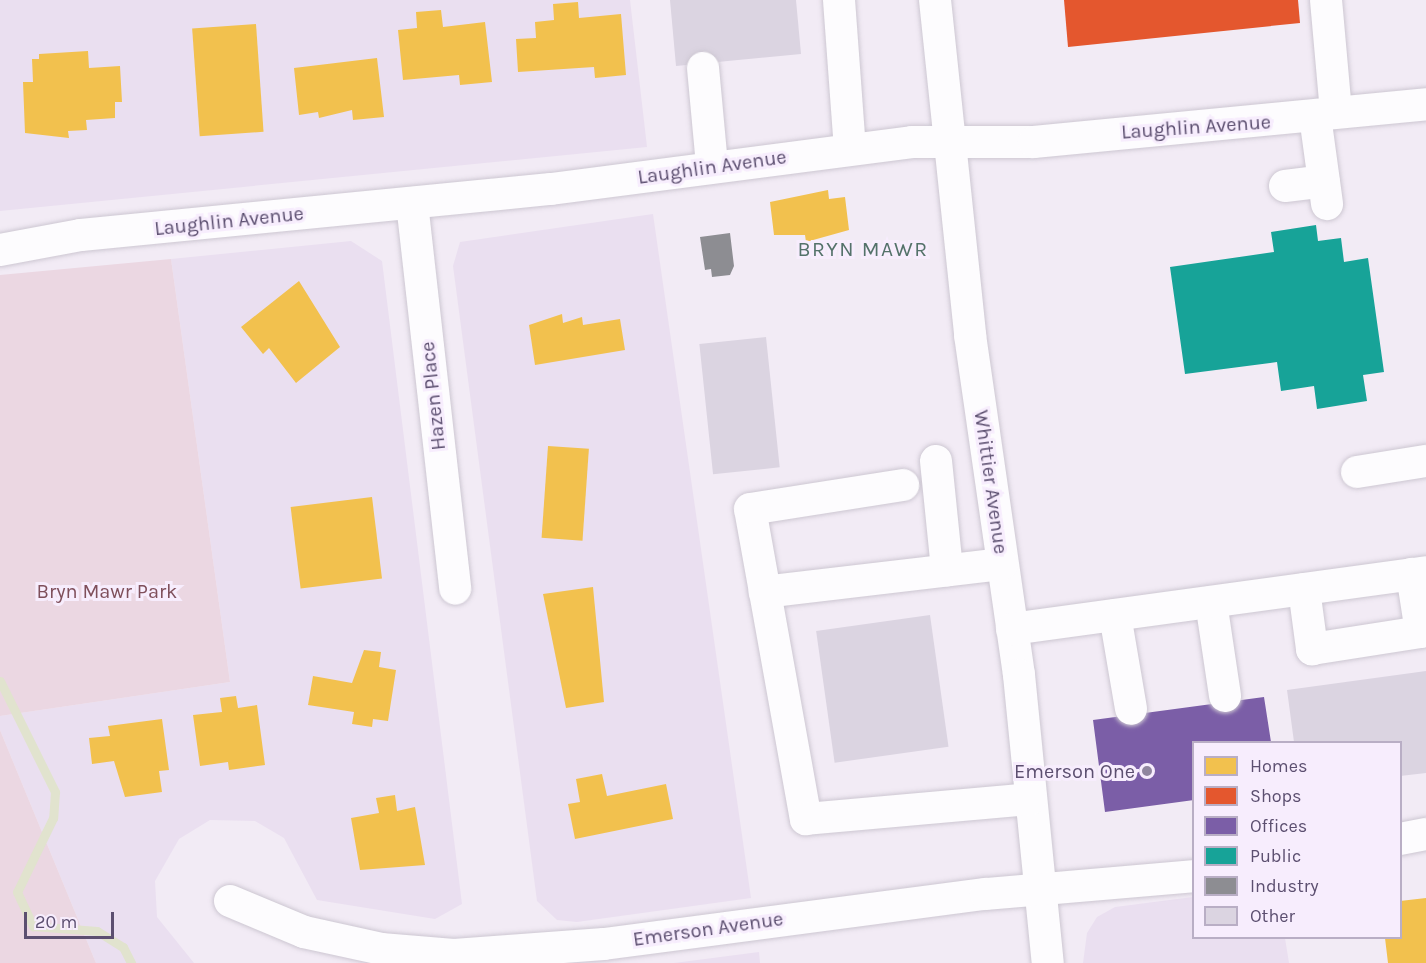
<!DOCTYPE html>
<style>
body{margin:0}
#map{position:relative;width:1426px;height:963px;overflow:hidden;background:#f2ebf5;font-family:Karla,sans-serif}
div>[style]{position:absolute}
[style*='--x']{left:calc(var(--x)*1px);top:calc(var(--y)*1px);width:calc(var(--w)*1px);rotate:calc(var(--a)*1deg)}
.residential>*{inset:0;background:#eadff0}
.green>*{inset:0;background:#ebd7e2}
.homes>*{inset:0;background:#f2c14e;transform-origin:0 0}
.shops>*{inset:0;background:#e4572e}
.offices>*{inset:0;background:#7b5ea7}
.public>*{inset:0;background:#17a398}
.industry>*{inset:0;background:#8d8d92}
.stream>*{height:9px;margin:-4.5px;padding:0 4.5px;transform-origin:4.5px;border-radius:4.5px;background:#e1e3ce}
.building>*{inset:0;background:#dbd4e1;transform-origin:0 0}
.roads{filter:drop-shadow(0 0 2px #cdc7d2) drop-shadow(0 0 2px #cdc7d2)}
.minor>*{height:32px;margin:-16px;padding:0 16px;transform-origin:16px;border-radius:16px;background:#fdfcfe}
.dots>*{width:16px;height:16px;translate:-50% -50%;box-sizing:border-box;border:3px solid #f7edfd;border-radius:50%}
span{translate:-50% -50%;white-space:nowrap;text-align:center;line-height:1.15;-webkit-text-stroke:6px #f7edfd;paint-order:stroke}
.street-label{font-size:20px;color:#5c4f70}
.park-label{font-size:20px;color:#7f4f5b}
.poi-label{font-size:20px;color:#5c4f70}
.right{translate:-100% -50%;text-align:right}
.neighbourhood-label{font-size:21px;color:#54726a;letter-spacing:1.5px}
.legend{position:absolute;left:1192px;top:741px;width:210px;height:198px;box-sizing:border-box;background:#f7edfd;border:2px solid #b9aec5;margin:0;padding:8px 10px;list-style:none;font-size:18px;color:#5c4f70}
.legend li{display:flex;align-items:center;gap:12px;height:30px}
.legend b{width:30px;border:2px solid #b9aec5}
.scale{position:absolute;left:24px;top:912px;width:90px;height:27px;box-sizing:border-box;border:3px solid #5c4f70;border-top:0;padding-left:8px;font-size:18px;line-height:21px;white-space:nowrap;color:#5c4f70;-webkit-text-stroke:4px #f7edfd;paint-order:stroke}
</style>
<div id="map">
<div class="residential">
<div style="clip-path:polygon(0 0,630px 0,647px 147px,0 211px)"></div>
<div style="clip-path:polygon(653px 214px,751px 898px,577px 922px,557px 920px,537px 901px,453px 266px,460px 242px)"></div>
<div style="clip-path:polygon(351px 241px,382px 261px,462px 904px,435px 919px,317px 900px,284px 838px,255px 821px,210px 820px,179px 839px,155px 881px,157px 917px,194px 963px,96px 963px,0 730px,0 716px,230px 682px,171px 259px)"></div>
<div style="clip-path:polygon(1193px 897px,1194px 938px,1285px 938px,1289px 963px,1083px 963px,1087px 933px,1097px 917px,1115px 907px)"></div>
<div style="clip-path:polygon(759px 952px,760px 963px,674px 963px)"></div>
</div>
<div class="green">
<div style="clip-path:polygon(171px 259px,230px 682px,0 716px,0 275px)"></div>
<div style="clip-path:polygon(0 730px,96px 963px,0 963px)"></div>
</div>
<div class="homes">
<div style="clip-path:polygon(578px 2px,579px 18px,621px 14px,626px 75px,595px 78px,594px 67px,518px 72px,516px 39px,536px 38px,535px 22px,554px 20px,553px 4px)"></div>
<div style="clip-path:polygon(441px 10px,443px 27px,485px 22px,492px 82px,460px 85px,459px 75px,403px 80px,398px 30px,417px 28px,416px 12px)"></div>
<div style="left:256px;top:24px;width:108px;height:64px;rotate:86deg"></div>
<div style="clip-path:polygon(88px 51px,89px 68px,120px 66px,122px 102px,115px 102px,115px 118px,86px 120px,87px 130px,68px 131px,69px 138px,25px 133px,23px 82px,33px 82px,32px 59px,39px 59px,39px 54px)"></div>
<div style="clip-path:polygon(377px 58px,384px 117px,353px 120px,352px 110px,319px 118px,318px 112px,299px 115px,294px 68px)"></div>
<div style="clip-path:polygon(828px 190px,829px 199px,845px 197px,849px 230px,806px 242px,805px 235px,774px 235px,770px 202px)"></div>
<div style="clip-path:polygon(299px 281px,340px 347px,296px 383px,269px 348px,263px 354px,241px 327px)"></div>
<div style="clip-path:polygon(562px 314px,563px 323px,582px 317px,583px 325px,620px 319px,625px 350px,535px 365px,529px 325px)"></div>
<div style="left:548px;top:446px;width:41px;height:92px;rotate:4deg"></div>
<div style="left:372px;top:497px;width:82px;height:82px;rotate:83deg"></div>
<div style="clip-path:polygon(593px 587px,604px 702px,566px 708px,543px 594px)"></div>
<div style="clip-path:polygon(364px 650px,381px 652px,379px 667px,396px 670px,388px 721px,373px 719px,372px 727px,352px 724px,354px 712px,308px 705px,313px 676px,352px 683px)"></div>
<div style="clip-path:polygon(236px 696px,238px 708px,257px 705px,265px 765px,229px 770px,228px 762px,200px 766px,193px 715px,222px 712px,220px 698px)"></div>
<div style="clip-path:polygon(162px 719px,169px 770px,159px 771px,162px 792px,125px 797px,114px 761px,92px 764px,89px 738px,110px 736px,108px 726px)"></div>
<div style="clip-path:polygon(602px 774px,607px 796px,666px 784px,673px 819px,575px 839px,568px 804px,580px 802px,576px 779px)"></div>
<div style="clip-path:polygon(395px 795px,397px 811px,415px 807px,425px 865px,360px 870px,351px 818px,379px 813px,376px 798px)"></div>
<div style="clip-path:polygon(1426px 898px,1426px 963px,1388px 963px,1385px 938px,1400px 938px,1400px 901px)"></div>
</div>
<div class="shops">
<div style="clip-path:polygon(1064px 0,1298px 0,1300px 23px,1068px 47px)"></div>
</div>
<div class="offices">
<div style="clip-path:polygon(1264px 697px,1271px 742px,1194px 742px,1194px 800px,1105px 812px,1093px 720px)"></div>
</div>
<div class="public">
<div style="clip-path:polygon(1316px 225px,1318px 241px,1341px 238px,1344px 262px,1368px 258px,1384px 372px,1363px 375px,1367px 401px,1317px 409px,1314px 386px,1281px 391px,1277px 362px,1185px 374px,1170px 267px,1274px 252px,1271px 232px)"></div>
</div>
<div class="industry">
<div style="clip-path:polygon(730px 233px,734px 266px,730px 275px,712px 277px,711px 269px,705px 270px,700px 237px)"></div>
</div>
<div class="stream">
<div style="--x:0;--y:681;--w:124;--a:63.6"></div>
<div style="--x:55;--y:792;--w:26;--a:94"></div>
<div style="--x:53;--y:818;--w:82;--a:115.9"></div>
<div style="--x:17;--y:892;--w:38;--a:65"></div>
<div style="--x:33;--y:926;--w:64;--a:4.5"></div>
<div style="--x:97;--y:931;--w:31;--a:32"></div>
<div style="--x:123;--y:947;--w:18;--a:63"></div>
</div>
<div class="building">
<div style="clip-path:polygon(670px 0,796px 0,801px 54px,676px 66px)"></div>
<div style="left:766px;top:337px;width:131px;height:67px;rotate:84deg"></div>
<div style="left:930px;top:615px;width:133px;height:115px;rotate:82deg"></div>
<div style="clip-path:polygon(1426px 671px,1426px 773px,1400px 776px,1400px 742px,1294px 742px,1287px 690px)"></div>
</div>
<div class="roads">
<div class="minor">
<div style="--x:839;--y:0;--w:149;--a:85.8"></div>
<div style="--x:935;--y:0;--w:337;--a:84"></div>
<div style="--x:970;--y:335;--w:344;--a:81.8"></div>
<div style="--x:1019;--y:675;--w:289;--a:84.3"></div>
<div style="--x:1326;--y:0;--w:112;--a:84.9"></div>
<div style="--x:703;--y:68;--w:97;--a:84.7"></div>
<div style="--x:1315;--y:116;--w:89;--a:82.2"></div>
<div style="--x:1285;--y:186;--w:39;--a:-7"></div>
<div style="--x:412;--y:203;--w:388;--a:83.6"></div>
<div style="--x:0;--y:250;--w:82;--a:-10.5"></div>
<div style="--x:81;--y:235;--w:472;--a:-5.6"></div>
<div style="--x:551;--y:189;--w:364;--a:-7.4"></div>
<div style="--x:912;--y:142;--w:122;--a:0"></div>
<div style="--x:1034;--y:142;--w:394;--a:-5.5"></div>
<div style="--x:936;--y:461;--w:110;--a:84.2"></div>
<div style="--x:1357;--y:472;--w:70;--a:-9.1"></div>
<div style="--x:1002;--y:564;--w:239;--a:173.3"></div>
<div style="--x:765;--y:592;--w:231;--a:79.8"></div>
<div style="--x:806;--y:819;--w:225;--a:-5.1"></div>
<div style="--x:1304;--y:589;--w:61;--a:82.4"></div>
<div style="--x:1312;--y:649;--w:110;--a:-8.9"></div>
<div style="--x:1421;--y:632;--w:59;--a:-98.8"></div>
<div style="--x:765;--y:592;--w:84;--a:-100.2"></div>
<div style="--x:750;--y:509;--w:155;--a:-8.9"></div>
<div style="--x:1211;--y:602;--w:95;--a:81.5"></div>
<div style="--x:1115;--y:615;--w:95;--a:80.3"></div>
<div style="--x:1012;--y:629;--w:418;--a:-7.8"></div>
<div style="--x:1400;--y:839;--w:26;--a:-11"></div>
<div style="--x:230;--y:901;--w:80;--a:22.7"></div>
<div style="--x:304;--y:932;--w:79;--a:12.4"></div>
<div style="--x:381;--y:949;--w:73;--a:4.7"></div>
<div style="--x:454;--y:955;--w:150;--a:-4.2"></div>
<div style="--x:604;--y:944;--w:385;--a:-7.5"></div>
<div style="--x:986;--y:894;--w:209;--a:-4.9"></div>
</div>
</div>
<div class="dots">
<div style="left:1147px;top:771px;background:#90869f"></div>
</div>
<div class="street-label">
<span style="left:1196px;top:127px;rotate:-4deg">Laughlin Avenue</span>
<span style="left:712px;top:167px;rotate:-8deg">Laughlin Avenue</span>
<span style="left:229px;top:221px;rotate:-6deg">Laughlin Avenue</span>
<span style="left:433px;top:396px;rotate:-96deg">Hazen Place</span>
<span style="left:991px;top:482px;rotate:82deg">Whittier Avenue</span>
<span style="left:708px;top:929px;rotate:-8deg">Emerson Avenue</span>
</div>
<div class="park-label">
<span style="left:107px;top:591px">Bryn Mawr Park</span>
</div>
<div class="poi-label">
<span class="right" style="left:1135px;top:771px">Emerson One</span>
</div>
<div class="neighbourhood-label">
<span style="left:863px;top:249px">BRYN MAWR</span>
</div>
<ul class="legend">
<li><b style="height:16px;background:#f2c14e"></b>Homes</li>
<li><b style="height:16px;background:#e4572e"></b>Shops</li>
<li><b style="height:16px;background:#7b5ea7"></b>Offices</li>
<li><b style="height:16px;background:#17a398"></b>Public</li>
<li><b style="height:16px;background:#8d8d92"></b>Industry</li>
<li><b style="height:16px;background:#dbd4e1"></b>Other</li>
</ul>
<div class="scale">20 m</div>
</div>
